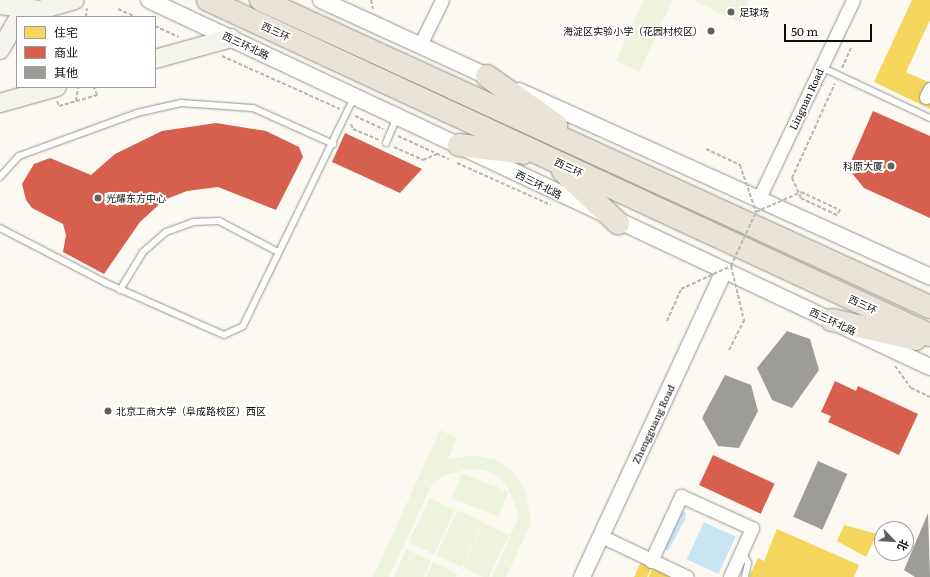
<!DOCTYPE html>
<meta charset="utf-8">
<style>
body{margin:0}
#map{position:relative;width:930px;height:577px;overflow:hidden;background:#fbf9f2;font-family:Literata,"Noto Sans SC",serif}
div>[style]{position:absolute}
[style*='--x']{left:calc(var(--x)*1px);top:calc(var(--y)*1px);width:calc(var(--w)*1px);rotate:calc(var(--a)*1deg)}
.pitch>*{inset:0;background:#eef4dc;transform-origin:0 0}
.water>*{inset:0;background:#c9e5f4;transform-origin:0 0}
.homes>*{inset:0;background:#f6d55c}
.shops>*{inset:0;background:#d6604d;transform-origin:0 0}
.building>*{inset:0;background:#9e9c98;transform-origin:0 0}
.path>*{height:2px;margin-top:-1px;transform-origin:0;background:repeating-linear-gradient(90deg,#b8b8b6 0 4px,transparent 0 6px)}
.roads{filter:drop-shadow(0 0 1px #949390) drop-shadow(0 0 1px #949390)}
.service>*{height:6px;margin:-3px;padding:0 3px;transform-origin:3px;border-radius:3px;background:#fefefd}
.minor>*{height:13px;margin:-6.5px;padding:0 6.5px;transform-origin:6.5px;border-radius:6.5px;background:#fefefd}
.tertiary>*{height:16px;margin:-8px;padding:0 8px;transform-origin:8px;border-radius:8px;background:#fefefd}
.secondary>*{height:18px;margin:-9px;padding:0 9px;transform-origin:9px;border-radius:9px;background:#f5f4ea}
.trunk>*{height:22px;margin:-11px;padding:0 11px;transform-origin:11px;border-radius:11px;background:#eae3d7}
.path-bridge>*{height:2px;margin-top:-1px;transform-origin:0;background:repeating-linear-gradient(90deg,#b8b8b6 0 4px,transparent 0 6px)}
.dots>*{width:11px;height:11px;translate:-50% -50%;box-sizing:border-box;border:2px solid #fff;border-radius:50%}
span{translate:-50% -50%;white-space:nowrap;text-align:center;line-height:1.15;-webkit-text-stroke:4px #fff;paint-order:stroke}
.poi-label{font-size:10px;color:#0d0d0d}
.left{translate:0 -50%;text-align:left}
.right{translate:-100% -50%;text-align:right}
.street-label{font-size:10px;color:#0d0d0d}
.legend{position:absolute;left:16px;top:16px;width:140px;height:72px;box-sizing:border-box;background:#fff;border:1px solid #9e9e9e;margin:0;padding:5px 7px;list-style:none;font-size:12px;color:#0d0d0d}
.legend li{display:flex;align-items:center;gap:8px;height:20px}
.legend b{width:20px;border:1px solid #9e9e9e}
.north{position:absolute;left:874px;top:521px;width:40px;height:40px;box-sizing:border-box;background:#fff;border:1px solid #9e9e9e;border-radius:50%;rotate:115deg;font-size:11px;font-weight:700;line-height:16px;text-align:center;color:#0d0d0d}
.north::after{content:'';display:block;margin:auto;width:14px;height:18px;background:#60605d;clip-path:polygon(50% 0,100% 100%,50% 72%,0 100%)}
.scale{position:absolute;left:784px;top:24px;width:88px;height:18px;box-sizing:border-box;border:2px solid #0d0d0d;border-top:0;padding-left:5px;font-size:12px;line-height:14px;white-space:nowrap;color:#0d0d0d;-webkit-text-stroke:3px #fff;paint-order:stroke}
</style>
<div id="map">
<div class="pitch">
<div style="clip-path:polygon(644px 0,673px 0,639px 72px,616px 61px)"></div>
<div style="clip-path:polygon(693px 0,750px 0,740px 23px)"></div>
<div style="clip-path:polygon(440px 430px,457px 438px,448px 459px,474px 455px,496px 460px,513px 472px,526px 491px,531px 523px,506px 577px,492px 577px,519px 516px,508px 488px,498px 476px,484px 470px,470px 469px,442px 476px,431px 486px,389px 577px,373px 577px)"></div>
<div style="left:462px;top:473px;width:50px;height:27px;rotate:22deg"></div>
<div style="left:430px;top:498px;width:28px;height:49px;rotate:26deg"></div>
<div style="left:458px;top:510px;width:28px;height:50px;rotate:26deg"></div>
<div style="left:484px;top:523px;width:28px;height:49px;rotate:26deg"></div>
<div style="clip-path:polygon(406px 549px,431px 561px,424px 577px,394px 577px)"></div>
<div style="clip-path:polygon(433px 562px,458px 574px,456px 577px,426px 577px)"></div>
</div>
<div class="water">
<div style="clip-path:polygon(681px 510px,686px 513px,685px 520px,668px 551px,665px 549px)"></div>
<div style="left:704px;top:522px;width:35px;height:41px;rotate:25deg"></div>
</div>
<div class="homes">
<div style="clip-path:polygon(912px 0,930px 0,930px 20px,906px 72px,930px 83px,930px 109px,874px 82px)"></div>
<div style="clip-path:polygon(844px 525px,877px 534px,866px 557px,837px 541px)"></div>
<div style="clip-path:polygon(777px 529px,859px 565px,854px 577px,749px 577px,758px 558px,764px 561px)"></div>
<div style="clip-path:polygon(641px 562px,652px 567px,647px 577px,634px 577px)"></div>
<div style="clip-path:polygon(653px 567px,675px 577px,649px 577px)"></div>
</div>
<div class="shops">
<div style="clip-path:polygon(873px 111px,930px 136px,930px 218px,864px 188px,851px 172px,851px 161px)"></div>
<div style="clip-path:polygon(216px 123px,266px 131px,299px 147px,303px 157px,276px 210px,218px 187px,187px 191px,164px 200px,140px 222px,104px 274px,63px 252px,66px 235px,63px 224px,32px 208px,26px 200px,22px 184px,34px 164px,50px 158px,91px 175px,115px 154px,162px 131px)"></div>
<div style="clip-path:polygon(345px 133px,422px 169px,400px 193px,332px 162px)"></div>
<div style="clip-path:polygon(835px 381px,856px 391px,858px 386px,918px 414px,899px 455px,828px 422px,831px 416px,821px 412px)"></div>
<div style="left:713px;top:455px;width:68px;height:33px;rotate:25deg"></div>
</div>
<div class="building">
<div style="clip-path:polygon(787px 331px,810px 339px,819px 370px,792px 408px,772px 400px,757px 368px)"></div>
<div style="clip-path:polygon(725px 375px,751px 385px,758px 411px,739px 448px,718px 446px,702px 418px)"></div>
<div style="left:818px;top:461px;width:32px;height:61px;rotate:24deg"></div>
<div style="clip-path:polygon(928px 513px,930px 577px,915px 577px,904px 570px)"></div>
</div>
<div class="path">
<div style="--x:371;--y:0;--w:9;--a:77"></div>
<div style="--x:118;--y:9;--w:20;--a:24"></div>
<div style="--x:86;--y:17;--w:9;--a:-84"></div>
<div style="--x:155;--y:26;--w:26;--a:25"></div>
<div style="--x:222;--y:56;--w:129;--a:24.2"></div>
<div style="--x:842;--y:68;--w:22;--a:-66"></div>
<div style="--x:57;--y:101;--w:5;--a:68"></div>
<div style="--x:59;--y:106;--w:40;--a:-16"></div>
<div style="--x:97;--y:95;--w:9;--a:-111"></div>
<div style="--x:76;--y:101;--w:14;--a:-82"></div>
<div style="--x:355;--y:116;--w:31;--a:25"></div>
<div style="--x:351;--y:124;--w:5;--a:68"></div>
<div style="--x:353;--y:129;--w:28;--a:23"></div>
<div style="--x:398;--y:136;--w:56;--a:24.3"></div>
<div style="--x:394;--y:147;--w:32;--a:24"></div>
<div style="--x:423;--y:160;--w:15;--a:-23"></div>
<div style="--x:706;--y:149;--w:38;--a:25"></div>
<div style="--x:457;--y:163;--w:103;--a:24.1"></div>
<div style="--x:801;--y:192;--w:43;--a:24.8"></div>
<div style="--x:840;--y:210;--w:6;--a:121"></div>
<div style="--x:837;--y:215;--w:40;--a:-155"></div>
<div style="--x:801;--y:198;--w:22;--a:-114"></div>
<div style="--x:792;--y:178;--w:104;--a:-65.6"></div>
<div style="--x:667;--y:321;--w:35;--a:-66"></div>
<div style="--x:729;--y:350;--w:34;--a:-63"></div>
<div style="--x:895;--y:366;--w:27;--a:54"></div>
<div style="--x:911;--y:388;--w:21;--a:25"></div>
</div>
<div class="roads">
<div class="service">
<div style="--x:821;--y:67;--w:120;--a:25.1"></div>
<div style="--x:386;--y:143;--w:28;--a:-67"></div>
<div style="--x:0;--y:177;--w:28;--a:-48"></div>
<div style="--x:19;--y:156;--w:126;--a:-20"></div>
<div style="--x:137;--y:113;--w:45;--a:-12.8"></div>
<div style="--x:181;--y:103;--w:72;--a:4"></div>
<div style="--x:253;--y:108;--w:88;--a:24.2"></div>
<div style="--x:0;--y:228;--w:119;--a:27.4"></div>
<div style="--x:106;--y:283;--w:129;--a:23.8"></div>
<div style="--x:224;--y:335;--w:21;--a:-25"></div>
<div style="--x:243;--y:326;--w:254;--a:-64.1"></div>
<div style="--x:120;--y:290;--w:44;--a:-58.8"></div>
<div style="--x:143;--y:252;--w:30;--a:-41"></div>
<div style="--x:166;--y:232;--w:29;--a:-20"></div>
<div style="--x:193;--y:222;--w:26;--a:-2"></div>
<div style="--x:219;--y:221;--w:67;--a:27.7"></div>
<div style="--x:742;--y:551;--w:13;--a:63"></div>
<div style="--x:748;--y:563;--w:14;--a:102"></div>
</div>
<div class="minor">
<div style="--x:420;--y:45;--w:50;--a:-63.9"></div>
<div style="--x:926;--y:97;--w:9;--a:-63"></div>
<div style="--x:759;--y:198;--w:219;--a:-64.6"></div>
<div style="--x:601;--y:536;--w:95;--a:25.5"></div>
<div style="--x:651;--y:561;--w:72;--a:-65.2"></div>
<div style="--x:681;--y:496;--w:78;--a:24.3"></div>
<div style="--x:752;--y:528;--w:54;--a:114.2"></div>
</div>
<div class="tertiary">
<div style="--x:149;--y:0;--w:863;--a:25.17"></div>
<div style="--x:321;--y:0;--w:192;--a:24.6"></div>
<div style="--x:519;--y:91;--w:451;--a:24.3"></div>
<div style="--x:582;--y:577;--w:337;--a:-65.1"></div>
</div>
<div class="secondary">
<div style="--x:0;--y:5;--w:40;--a:7.1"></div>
<div style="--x:40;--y:10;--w:36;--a:-16"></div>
<div style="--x:0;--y:50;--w:34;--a:-60"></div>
<div style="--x:155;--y:59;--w:79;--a:-15.4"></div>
<div style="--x:0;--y:103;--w:59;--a:-15.7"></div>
</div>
<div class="trunk">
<div style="--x:208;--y:0;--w:796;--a:24.89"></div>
<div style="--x:261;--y:0;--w:736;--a:24.65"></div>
<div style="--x:487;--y:76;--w:85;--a:35.4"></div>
<div style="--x:459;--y:145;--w:65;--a:7"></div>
<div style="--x:563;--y:171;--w:76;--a:43.4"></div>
<div style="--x:832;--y:320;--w:86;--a:12.7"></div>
</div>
</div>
<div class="path-bridge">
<div style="--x:740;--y:165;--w:50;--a:71.2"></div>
<div style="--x:756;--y:212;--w:49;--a:-24"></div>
<div style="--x:731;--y:266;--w:60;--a:-65.2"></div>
<div style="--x:681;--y:289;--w:55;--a:-24.7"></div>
<div style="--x:731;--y:266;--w:56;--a:76.5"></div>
</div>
<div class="dots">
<div style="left:731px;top:12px;background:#60605d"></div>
<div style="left:711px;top:31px;background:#60605d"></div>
<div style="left:891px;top:166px;background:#60605d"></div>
<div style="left:98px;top:198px;background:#60605d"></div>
<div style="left:108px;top:411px;background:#60605d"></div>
</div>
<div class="poi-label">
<span class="left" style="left:739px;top:12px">足球场</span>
<span class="right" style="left:703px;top:31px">海淀区实验小学（花园村校区）</span>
<span class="right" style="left:883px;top:166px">科原大厦</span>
<span class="left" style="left:106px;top:198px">光耀东方中心</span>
<span class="left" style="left:116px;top:411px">北京工商大学（阜成路校区）西区</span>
</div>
<div class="street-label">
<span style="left:276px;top:31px;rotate:25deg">西三环</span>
<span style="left:246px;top:45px;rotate:25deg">西三环北路</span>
<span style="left:806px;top:99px;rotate:-65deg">Lingnan Road</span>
<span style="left:569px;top:167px;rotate:25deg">西三环</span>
<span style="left:539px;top:184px;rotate:26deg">西三环北路</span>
<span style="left:863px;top:304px;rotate:25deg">西三环</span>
<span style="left:833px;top:321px;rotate:25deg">西三环北路</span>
<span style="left:653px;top:424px;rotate:-65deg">Zhengguang Road</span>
</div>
<ul class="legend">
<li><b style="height:11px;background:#f6d55c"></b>住宅</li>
<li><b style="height:11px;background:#d6604d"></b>商业</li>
<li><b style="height:11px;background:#9e9c98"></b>其他</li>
</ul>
<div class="north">北</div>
<div class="scale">50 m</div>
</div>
